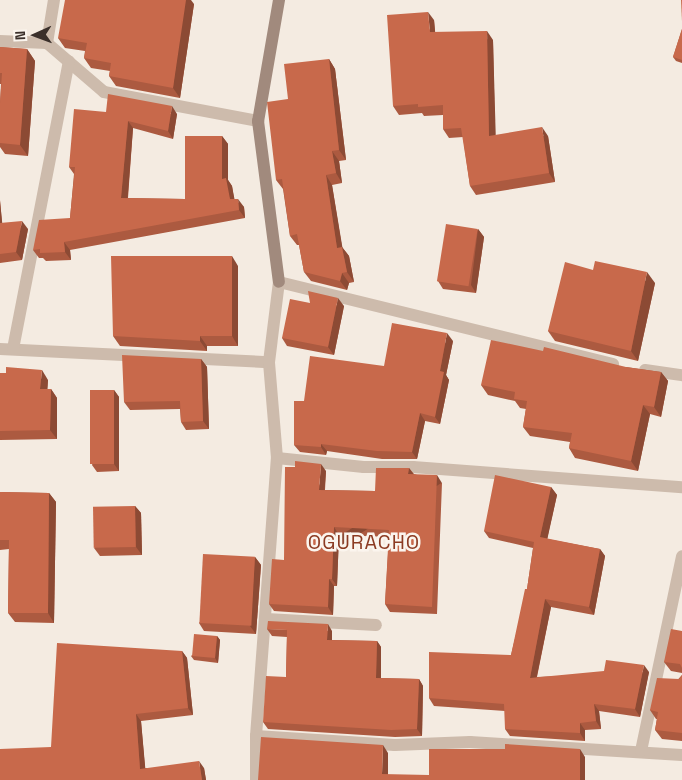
<!DOCTYPE html>
<style>
body{margin:0}
#map{position:relative;width:682px;height:780px;overflow:hidden;background:#f4ebe1;font-family:"Space Grotesk",sans-serif}
div>[style]{position:absolute}
[style*='--x']{left:calc(var(--x)*1px);top:calc(var(--y)*1px);width:calc(var(--w)*1px);rotate:calc(var(--a)*1deg)}
.lane>*{height:12px;margin:-6px;padding:0 6px;transform-origin:6px;border-radius:6px;background:#cdbbac}
.street>*{height:12px;margin:-6px;padding:0 6px;transform-origin:6px;border-radius:6px;background:#cdbbac}
.secondary>*{height:12px;margin:-6px;padding:0 6px;transform-origin:6px;border-radius:6px;background:#a18a7d}
.wall>*{inset:0;background:#ac5a40}
.shaded-wall>*{inset:0;background:#8c4a34;transform-origin:0 0}
.building>*{inset:0;background:#c8694b;transform-origin:0 0}
span{translate:-50% -50%;white-space:nowrap;text-align:center;line-height:1.15;-webkit-text-stroke:5px #fbf5ee;paint-order:stroke}
.neighbourhood-label{font-size:20px;color:#8c3b22;letter-spacing:1px}
.north{position:absolute;left:10px;top:10px;width:50px;height:50px;-webkit-text-stroke:4px #fbf5ee;paint-order:stroke;rotate:268deg;font-size:14px;font-weight:700;line-height:20px;text-align:center;color:#3b302b}
.north::after{content:'';display:block;margin:auto;width:18px;height:22px;background:#3b302b;clip-path:polygon(50% 0,100% 100%,50% 72%,0 100%)}
</style>
<div id="map">
<div class="lane">
<div style="--x:47;--y:43;--w:44;--a:-80.8"></div>
<div style="--x:277;--y:458;--w:87;--a:5.9"></div>
<div style="--x:364;--y:467;--w:49;--a:0"></div>
<div style="--x:413;--y:467;--w:270;--a:4.3"></div>
<div style="--x:266;--y:619;--w:110;--a:3.1"></div>
</div>
<div class="street">
<div style="--x:0;--y:41;--w:47;--a:2.4"></div>
<div style="--x:47;--y:43;--w:75;--a:40.7"></div>
<div style="--x:104;--y:92;--w:157;--a:10.7"></div>
<div style="--x:0;--y:349;--w:269;--a:2.8"></div>
<div style="--x:13;--y:349;--w:293;--a:-79"></div>
<div style="--x:645;--y:370;--w:37;--a:8"></div>
<div style="--x:256;--y:736;--w:139;--a:3.7"></div>
<div style="--x:395;--y:745;--w:75;--a:-2.3"></div>
<div style="--x:470;--y:742;--w:212;--a:3.5"></div>
<div style="--x:641;--y:751;--w:199;--a:-78.1"></div>
<div style="--x:256;--y:780;--w:44;--a:-90"></div>
<div style="--x:256;--y:736;--w:279;--a:-85.7"></div>
<div style="--x:277;--y:458;--w:96;--a:-94.8"></div>
<div style="--x:269;--y:362;--w:81;--a:-82.9"></div>
<div style="--x:279;--y:282;--w:344;--a:13.8"></div>
</div>
<div class="secondary">
<div style="--x:279;--y:0;--w:123;--a:99.8"></div>
<div style="--x:258;--y:121;--w:162;--a:82.6"></div>
</div>
<div class="wall">
<div style="clip-path:polygon(194px 4px,180px 98px,116px 86px,109px 76px,110px 71px,91px 68px,84px 58px,85px 51px,65px 48px,58px 38px)"></div>
<div style="clip-path:polygon(434px 20px,435px 32px,493px 40px,495px 135px,548px 136px,555px 182px,476px 195px,470px 186px,463px 137px,449px 138px,443px 129px,443px 115px,424px 116px,422px 113px,399px 115px,393px 106px)"></div>
<div style="clip-path:polygon(682px 29px,682px 63px,676px 61px,673px 57px)"></div>
<div style="clip-path:polygon(0 47px,27px 49px,35px 61px,28px 156px,5px 154px,0 147px,0 103px,1px 84px,0 84px)"></div>
<div style="clip-path:polygon(329px 59px,335px 69px,346px 160px,339px 161px,342px 183px,332px 185px,342px 247px,349px 256px,354px 282px,349px 283px,347px 290px,311px 281px,304px 272px,299px 245px,297px 245px,290px 236px,283px 189px,276px 180px,288px 99px)"></div>
<div style="clip-path:polygon(106px 112px,177px 114px,173px 139px,133px 128px,128px 198px,185px 199px,222px 136px,228px 144px,228px 180px,232px 186px,234px 199px,244px 207px,245px 218px,70px 250px,71px 260px,46px 261px,43px 258px,39px 258px,33px 250px,70px 218px,74px 174px,69px 167px)"></div>
<div style="clip-path:polygon(0 200px,2px 223px,28px 229px,22px 260px,0 263px)"></div>
<div style="clip-path:polygon(478px 229px,484px 237px,476px 293px,443px 289px,438px 281px)"></div>
<div style="clip-path:polygon(238px 266px,238px 346px,207px 346px,207px 351px,120px 346px,113px 336px)"></div>
<div style="clip-path:polygon(593px 270px,655px 283px,638px 361px,555px 341px,548px 331px)"></div>
<div style="clip-path:polygon(310px 303px,344px 306px,334px 355px,287px 346px,282px 338px)"></div>
<div style="clip-path:polygon(453px 341px,446px 375px,449px 380px,440px 424px,425px 421px,417px 459px,382px 459px,327px 451px,326px 455px,300px 452px,294px 445px,304px 401px,384px 366px)"></div>
<div style="clip-path:polygon(201px 359px,207px 367px,209px 429px,186px 430px,181px 422px,180px 409px,130px 410px,124px 402px)"></div>
<div style="clip-path:polygon(626px 367px,661px 372px,668px 381px,661px 417px,650px 414px,638px 471px,575px 458px,569px 448px,570px 442px,530px 436px,523px 427px,526px 409px,520px 408px,515px 401px,488px 395px,481px 385px)"></div>
<div style="clip-path:polygon(0 373px,48px 380px,47px 389px,51px 389px,57px 398px,57px 439px,0 440px)"></div>
<div style="clip-path:polygon(114px 390px,119px 397px,119px 471px,97px 472px,92px 465px)"></div>
<div style="clip-path:polygon(409px 468px,414px 474px,442px 483px,437px 614px,390px 612px,385px 604px,389px 537px,339px 535px,337px 586px,334px 586px,333px 615px,274px 611px,269px 604px,284px 560px,326px 471px,325px 490px,375px 491px)"></div>
<div style="clip-path:polygon(551px 487px,557px 495px,547px 539px,600px 549px,605px 556px,594px 615px,551px 607px,537px 677px,649px 672px,640px 717px,599px 711px,601px 729px,585px 730px,585px 741px,510px 736px,505px 729px,505px 711px,434px 706px,429px 698px,511px 655px,527px 589px,533px 548px,489px 538px,484px 531px)"></div>
<div style="clip-path:polygon(0 492px,49px 493px,56px 502px,54px 623px,15px 622px,8px 613px,9px 549px,0 550px)"></div>
<div style="clip-path:polygon(135px 506px,141px 513px,142px 555px,100px 556px,94px 548px)"></div>
<div style="clip-path:polygon(255px 557px,261px 565px,256px 634px,204px 631px,199px 623px)"></div>
<div style="clip-path:polygon(682px 627px,682px 673px,671px 671px,664px 662px,682px 631px)"></div>
<div style="clip-path:polygon(267px 629px,332px 631px,332px 640px,377px 641px,381px 647px,381px 678px,419px 679px,423px 686px,422px 736px,395px 737px,268px 729px,263px 722px,286px 677px,287px 637px,272px 636px)"></div>
<div style="clip-path:polygon(217px 636px,220px 640px,218px 663px,194px 660px,191px 656px)"></div>
<div style="clip-path:polygon(182px 651px,187px 658px,193px 715px,141px 721px,145px 768px,204px 768px,206px 780px,0 780px,51px 747px)"></div>
<div style="clip-path:polygon(682px 675px,682px 741px,662px 739px,655px 730px,657px 719px,656px 719px,650px 710px)"></div>
</div>
<div class="shaded-wall">
<div style="clip-path:polygon(184px 0,191px 0,194px 4px,180px 98px,173px 88px)"></div>
<div style="clip-path:polygon(428px 12px,434px 20px,436px 41px,430px 32px)"></div>
<div style="clip-path:polygon(487px 31px,493px 40px,496px 145px,489px 136px)"></div>
<div style="clip-path:polygon(27px 49px,35px 61px,28px 156px,20px 145px)"></div>
<div style="clip-path:polygon(329px 59px,335px 69px,346px 160px,339px 150px)"></div>
<div style="clip-path:polygon(172px 106px,177px 114px,173px 139px,168px 131px)"></div>
<div style="clip-path:polygon(128px 121px,133px 128px,127px 206px,121px 198px)"></div>
<div style="clip-path:polygon(542px 127px,548px 136px,555px 182px,549px 173px)"></div>
<div style="clip-path:polygon(222px 136px,228px 144px,228px 180px,232px 186px,236px 207px,230px 199px,222px 179px)"></div>
<div style="clip-path:polygon(332px 151px,339px 161px,342px 183px,336px 173px)"></div>
<div style="clip-path:polygon(326px 175px,332px 185px,344px 257px,337px 248px)"></div>
<div style="clip-path:polygon(238px 199px,244px 207px,245px 218px,239px 210px)"></div>
<div style="clip-path:polygon(0 201px,3px 231px,0 227px)"></div>
<div style="clip-path:polygon(22px 221px,28px 229px,22px 260px,16px 252px)"></div>
<div style="clip-path:polygon(478px 229px,484px 237px,476px 293px,471px 285px)"></div>
<div style="clip-path:polygon(64px 242px,70px 250px,71px 260px,65px 252px)"></div>
<div style="clip-path:polygon(342px 247px,349px 256px,354px 282px,347px 272px)"></div>
<div style="clip-path:polygon(232px 256px,238px 266px,238px 346px,232px 336px)"></div>
<div style="clip-path:polygon(647px 272px,655px 283px,638px 361px,631px 351px)"></div>
<div style="clip-path:polygon(342px 273px,349px 283px,347px 290px,340px 281px)"></div>
<div style="clip-path:polygon(338px 298px,344px 306px,334px 355px,328px 347px)"></div>
<div style="clip-path:polygon(447px 333px,453px 341px,446px 375px,449px 380px,440px 424px,435px 417px,440px 371px)"></div>
<div style="clip-path:polygon(200px 336px,207px 346px,207px 351px,200px 341px)"></div>
<div style="clip-path:polygon(201px 359px,207px 367px,209px 429px,203px 421px)"></div>
<div style="clip-path:polygon(42px 370px,48px 380px,47px 398px,40px 389px)"></div>
<div style="clip-path:polygon(661px 372px,668px 381px,661px 417px,654px 407px)"></div>
<div style="clip-path:polygon(51px 389px,57px 398px,57px 439px,50px 430px)"></div>
<div style="clip-path:polygon(114px 390px,119px 397px,119px 471px,114px 464px)"></div>
<div style="clip-path:polygon(643px 405px,650px 414px,638px 471px,631px 461px)"></div>
<div style="clip-path:polygon(420px 413px,425px 421px,417px 459px,412px 452px)"></div>
<div style="clip-path:polygon(321px 444px,327px 451px,326px 455px,321px 447px)"></div>
<div style="clip-path:polygon(321px 464px,326px 471px,324px 497px,319px 490px)"></div>
<div style="clip-path:polygon(409px 468px,414px 475px,408px 474px)"></div>
<div style="left:437px;top:475px;width:9px;height:132px;rotate:58deg"></div>
<div style="clip-path:polygon(551px 487px,557px 495px,546px 545px,540px 537px)"></div>
<div style="clip-path:polygon(49px 493px,56px 502px,54px 623px,48px 613px)"></div>
<div style="clip-path:polygon(135px 506px,141px 513px,142px 555px,136px 547px)"></div>
<div style="clip-path:polygon(334px 527px,339px 535px,337px 586px,332px 579px)"></div>
<div style="clip-path:polygon(600px 549px,605px 556px,594px 615px,589px 607px)"></div>
<div style="clip-path:polygon(255px 557px,261px 565px,256px 634px,250px 626px)"></div>
<div style="clip-path:polygon(329px 579px,334px 586px,333px 615px,328px 607px)"></div>
<div style="clip-path:polygon(545px 599px,551px 607px,535px 685px,530px 678px)"></div>
<div style="clip-path:polygon(328px 624px,332px 631px,332px 646px,327px 640px)"></div>
<div style="clip-path:polygon(217px 636px,220px 640px,218px 663px,215px 658px)"></div>
<div style="clip-path:polygon(377px 641px,381px 647px,381px 685px,376px 678px)"></div>
<div style="clip-path:polygon(182px 651px,187px 658px,193px 715px,188px 708px)"></div>
<div style="clip-path:polygon(644px 665px,649px 672px,640px 717px,635px 709px)"></div>
<div style="clip-path:polygon(419px 679px,423px 686px,422px 736px,417px 729px)"></div>
<div style="clip-path:polygon(594px 704px,599px 711px,601px 729px,596px 721px)"></div>
<div style="clip-path:polygon(136px 714px,141px 721px,146px 776px,140px 769px)"></div>
<div style="clip-path:polygon(580px 723px,585px 730px,585px 741px,580px 733px)"></div>
<div style="clip-path:polygon(383px 745px,388px 753px,388px 780px,382px 774px)"></div>
<div style="clip-path:polygon(580px 749px,585px 757px,585px 780px,580px 780px)"></div>
<div style="clip-path:polygon(199px 761px,204px 768px,206px 780px,202px 780px)"></div>
</div>
<div class="building">
<div style="clip-path:polygon(65px 0,186px 0,173px 88px,109px 76px,111px 63px,84px 58px,87px 43px,58px 38px)"></div>
<div style="clip-path:polygon(681px 0,682px 0,682px 21px)"></div>
<div style="clip-path:polygon(428px 12px,430px 32px,487px 31px,489px 136px,542px 127px,549px 173px,470px 186px,461px 128px,443px 129px,443px 105px,418px 107px,418px 104px,393px 106px,387px 15px)"></div>
<div style="clip-path:polygon(682px 29px,682px 60px,673px 57px)"></div>
<div style="clip-path:polygon(0 47px,27px 49px,20px 145px,0 143px,0 103px,2px 73px,0 73px)"></div>
<div style="clip-path:polygon(329px 59px,339px 150px,332px 151px,336px 173px,326px 175px,337px 248px,342px 247px,347px 272px,342px 273px,340px 281px,304px 272px,297px 234px,290px 236px,282px 179px,276px 180px,267px 102px,288px 99px,284px 64px)"></div>
<div style="clip-path:polygon(108px 94px,172px 106px,168px 131px,128px 121px,121px 198px,185px 199px,185px 136px,222px 136px,222px 179px,226px 178px,230px 199px,238px 199px,239px 210px,64px 242px,65px 252px,40px 253px,40px 249px,33px 250px,39px 220px,70px 218px,75px 167px,69px 167px,74px 109px,106px 112px)"></div>
<div style="clip-path:polygon(22px 221px,16px 252px,0 254px,0 223px)"></div>
<div style="left:446px;top:224px;width:32px;height:58px;rotate:9deg"></div>
<div style="clip-path:polygon(111px 256px,232px 256px,232px 336px,200px 336px,200px 341px,113px 336px)"></div>
<div style="clip-path:polygon(595px 261px,647px 272px,631px 351px,548px 331px,565px 262px,593px 270px)"></div>
<div style="clip-path:polygon(308px 291px,338px 298px,328px 347px,282px 338px,290px 299px,310px 303px)"></div>
<div style="clip-path:polygon(392px 323px,447px 333px,440px 371px,444px 372px,435px 417px,420px 413px,412px 452px,377px 451px,321px 444px,321px 447px,294px 445px,294px 401px,304px 401px,310px 356px,384px 366px)"></div>
<div style="clip-path:polygon(491px 340px,543px 351px,544px 347px,626px 367px,661px 372px,654px 407px,643px 405px,631px 461px,569px 448px,572px 433px,523px 427px,527px 401px,514px 399px,515px 392px,481px 385px)"></div>
<div style="clip-path:polygon(122px 355px,201px 359px,203px 421px,181px 422px,180px 401px,124px 402px)"></div>
<div style="clip-path:polygon(6px 367px,42px 370px,40px 389px,51px 389px,50px 430px,0 431px,0 373px,6px 373px)"></div>
<div style="left:114px;top:390px;width:74px;height:24px;rotate:90deg"></div>
<div style="clip-path:polygon(295px 461px,321px 464px,319px 490px,375px 491px,376px 468px,409px 468px,408px 474px,437px 475px,432px 607px,385px 604px,389px 530px,334px 527px,332px 579px,329px 579px,328px 607px,269px 604px,272px 559px,284px 560px,285px 467px,295px 467px)"></div>
<div style="clip-path:polygon(495px 475px,551px 487px,540px 537px,600px 549px,589px 607px,545px 599px,530px 678px,604px 671px,606px 660px,644px 665px,635px 709px,594px 704px,596px 721px,580px 723px,580px 733px,505px 729px,504px 704px,429px 698px,429px 652px,511px 655px,525px 589px,527px 589px,534px 542px,484px 531px)"></div>
<div style="clip-path:polygon(0 492px,49px 493px,48px 613px,8px 613px,9px 540px,0 540px)"></div>
<div style="left:135px;top:506px;width:41px;height:42px;rotate:89deg"></div>
<div style="left:203px;top:554px;width:52px;height:69px;rotate:3deg"></div>
<div style="clip-path:polygon(268px 621px,328px 624px,327px 640px,377px 641px,376px 678px,419px 679px,417px 729px,391px 730px,263px 722px,266px 676px,286px 677px,287px 630px,267px 629px)"></div>
<div style="clip-path:polygon(682px 627px,682px 668px,680px 664px,664px 662px,671px 629px,682px 631px)"></div>
<div style="left:194px;top:634px;width:23px;height:22px;rotate:5deg"></div>
<div style="clip-path:polygon(57px 643px,182px 651px,188px 708px,136px 714px,140px 769px,199px 761px,202px 780px,0 780px,0 749px,51px 747px)"></div>
<div style="clip-path:polygon(682px 675px,682px 733px,655px 730px,658px 712px,650px 710px,657px 678px,679px 679px)"></div>
<div style="clip-path:polygon(261px 737px,383px 745px,382px 774px,429px 775px,429px 749px,505px 749px,505px 744px,580px 749px,580px 780px,258px 780px)"></div>
</div>
<div class="neighbourhood-label">
<span style="left:364px;top:542px">OGURACHO</span>
</div>
<div class="north">N</div>
</div>
